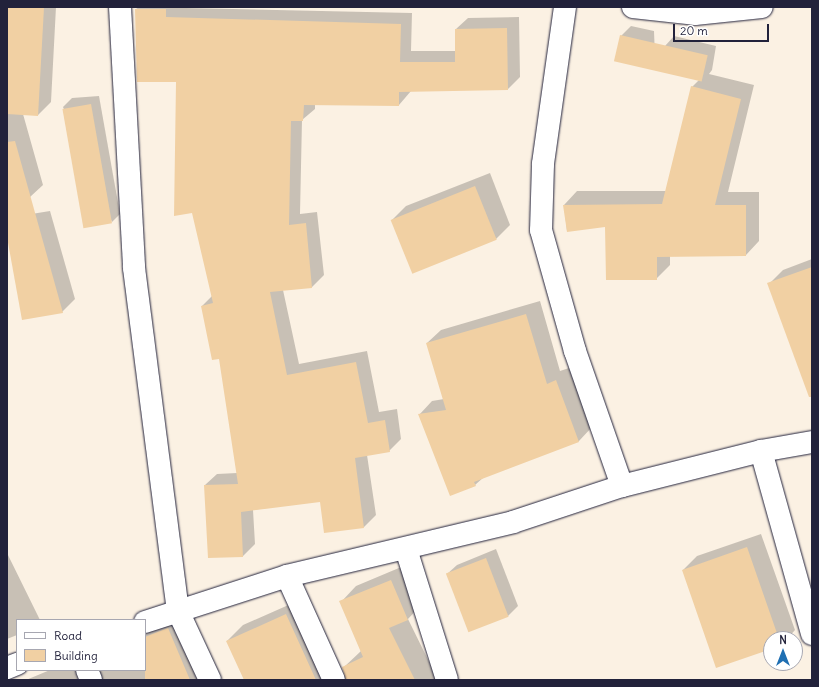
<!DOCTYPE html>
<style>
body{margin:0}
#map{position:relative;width:819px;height:687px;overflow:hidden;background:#fbf1e3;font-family:Delius,sans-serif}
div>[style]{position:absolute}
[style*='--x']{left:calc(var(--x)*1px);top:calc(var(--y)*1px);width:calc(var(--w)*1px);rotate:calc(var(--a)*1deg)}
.shadow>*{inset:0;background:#0003}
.building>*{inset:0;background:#f1d0a3;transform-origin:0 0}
.roads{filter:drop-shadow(0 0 1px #22223b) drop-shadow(0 0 1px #22223b)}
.street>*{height:22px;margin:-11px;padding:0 11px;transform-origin:11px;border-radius:11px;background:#fff}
span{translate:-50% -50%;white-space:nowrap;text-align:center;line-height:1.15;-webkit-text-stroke:4px #fff;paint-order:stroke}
.frame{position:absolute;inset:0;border:8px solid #22223b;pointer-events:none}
.legend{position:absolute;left:16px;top:619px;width:130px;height:52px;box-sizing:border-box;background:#fff;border:1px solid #a7a7b1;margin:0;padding:5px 7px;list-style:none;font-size:12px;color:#22223b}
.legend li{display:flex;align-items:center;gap:8px;height:20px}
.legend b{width:20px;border:1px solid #a7a7b1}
.north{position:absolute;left:763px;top:631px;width:40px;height:40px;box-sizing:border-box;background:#fff;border:1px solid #a7a7b1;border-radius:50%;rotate:0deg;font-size:11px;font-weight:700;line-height:16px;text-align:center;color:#22223b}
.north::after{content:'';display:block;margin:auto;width:14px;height:18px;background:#1f6fb2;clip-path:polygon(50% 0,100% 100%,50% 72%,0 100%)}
.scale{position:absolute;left:673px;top:24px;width:96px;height:18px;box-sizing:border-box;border:2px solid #22223b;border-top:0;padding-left:5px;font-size:12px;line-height:14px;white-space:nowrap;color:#22223b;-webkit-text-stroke:3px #fff;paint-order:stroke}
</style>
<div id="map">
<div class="shadow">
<div style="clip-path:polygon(7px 7px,56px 7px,51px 102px,38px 115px,23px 114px,43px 185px,30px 197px,7px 197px)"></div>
<div style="clip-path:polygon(139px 7px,412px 13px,411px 51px,456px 51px,456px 29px,468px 18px,519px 17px,520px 77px,508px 89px,411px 91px,399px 105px,315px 104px,315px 109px,302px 120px,300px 214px,317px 212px,324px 275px,312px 287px,283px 290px,299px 364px,367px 351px,379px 412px,397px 409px,401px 439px,389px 451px,367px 455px,376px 515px,364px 527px,325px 532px,321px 500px,253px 510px,255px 544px,243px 556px,209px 557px,205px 485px,217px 474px,237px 473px,220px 358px,202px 306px,212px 296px,177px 81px,136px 9px)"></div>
<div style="clip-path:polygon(631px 26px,654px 31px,655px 57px,621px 36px)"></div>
<div style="clip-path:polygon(674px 36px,716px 46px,712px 70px,709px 74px,754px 85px,728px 192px,759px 192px,759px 241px,746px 255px,670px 256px,670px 265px,656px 279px,606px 226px,567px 231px,564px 205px,577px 191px,666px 191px,692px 87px,700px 79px,665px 46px)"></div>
<div style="clip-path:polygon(99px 96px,120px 214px,112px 222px,63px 107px,72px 98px)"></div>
<div style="clip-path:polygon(490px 173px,510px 225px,496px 239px,392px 220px,406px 206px)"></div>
<div style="clip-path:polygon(50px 211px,75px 299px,62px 312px,7px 231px,19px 216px)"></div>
<div style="clip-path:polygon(812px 259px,812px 363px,769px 284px,783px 270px)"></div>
<div style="clip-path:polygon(540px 301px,560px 371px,569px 368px,592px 427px,579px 441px,484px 477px,475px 485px,419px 415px,432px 401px,444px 399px,427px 343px,441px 330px)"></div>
<div style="clip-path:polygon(761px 534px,795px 630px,787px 639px,771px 639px,771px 648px,683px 570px,697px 556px)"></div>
<div style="clip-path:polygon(496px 549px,518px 606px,508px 616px,447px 574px,457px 565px)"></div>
<div style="clip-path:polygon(7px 553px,40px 620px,17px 620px,17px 635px,7px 639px)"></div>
<div style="clip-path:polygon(406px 565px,422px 604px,408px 619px,438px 680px,245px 680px,227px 641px,243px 625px,302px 599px,342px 675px,346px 676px,343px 668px,361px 651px,341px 602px,356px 586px)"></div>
<div style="clip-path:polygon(185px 611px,214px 680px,26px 680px,50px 670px,145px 670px,145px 628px)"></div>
</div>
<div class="building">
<div style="clip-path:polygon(7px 7px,44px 7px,38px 116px,7px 114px)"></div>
<div style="clip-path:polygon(135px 9px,166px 9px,166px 17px,401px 24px,400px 62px,455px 62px,455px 29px,507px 28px,508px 90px,399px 92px,399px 106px,304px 105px,303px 121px,291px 121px,289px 225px,306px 223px,312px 288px,270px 292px,287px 375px,356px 362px,368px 423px,385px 420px,390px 452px,355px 458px,364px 528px,324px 533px,320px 502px,241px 512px,243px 557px,208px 558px,204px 485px,238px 484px,219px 359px,212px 360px,201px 306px,213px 303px,192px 213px,174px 216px,176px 82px,137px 82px)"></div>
<div style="left:620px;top:35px;width:90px;height:27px;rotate:13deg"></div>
<div style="clip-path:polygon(691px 86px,741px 99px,715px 205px,746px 205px,746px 256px,657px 257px,657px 280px,606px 280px,605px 227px,567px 232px,563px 205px,662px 204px)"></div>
<div style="left:91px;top:104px;width:121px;height:29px;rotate:80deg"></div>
<div style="clip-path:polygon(15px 141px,63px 313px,22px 320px,7px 237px,7px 142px)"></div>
<div style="left:475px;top:186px;width:58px;height:91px;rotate:68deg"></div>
<div style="clip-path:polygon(812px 267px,812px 397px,809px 397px,767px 283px)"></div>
<div style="clip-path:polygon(526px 314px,547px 384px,556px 380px,579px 442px,474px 482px,476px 486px,450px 496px,418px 414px,446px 410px,426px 343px)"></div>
<div style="clip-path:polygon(747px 547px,779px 639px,771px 639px,771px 649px,716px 668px,682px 570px)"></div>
<div style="left:486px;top:558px;width:63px;height:43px;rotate:69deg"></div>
<div style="clip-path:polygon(391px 580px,408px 620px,389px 628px,415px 680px,346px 680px,342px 667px,363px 657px,339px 601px)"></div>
<div style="clip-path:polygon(286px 614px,316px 680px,320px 680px,244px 680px,226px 641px)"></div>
<div style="clip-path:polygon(168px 628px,190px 680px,145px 680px,145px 637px)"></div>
</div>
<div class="roads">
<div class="street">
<div style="--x:120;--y:7;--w:261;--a:86.9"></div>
<div style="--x:134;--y:268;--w:346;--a:82.7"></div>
<div style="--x:178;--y:611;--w:76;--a:65.1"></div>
<div style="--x:565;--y:7;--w:159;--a:98"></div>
<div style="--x:543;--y:164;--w:66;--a:91.7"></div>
<div style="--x:541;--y:230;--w:126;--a:74.3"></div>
<div style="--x:575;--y:351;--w:143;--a:70.8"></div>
<div style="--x:633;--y:7;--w:62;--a:6.4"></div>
<div style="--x:695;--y:14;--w:67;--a:-6"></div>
<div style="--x:761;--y:451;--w:190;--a:74.4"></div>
<div style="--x:406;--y:549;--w:137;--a:72.6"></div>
<div style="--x:287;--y:576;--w:114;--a:65.7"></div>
<div style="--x:145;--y:622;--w:149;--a:-17.9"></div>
<div style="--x:287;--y:576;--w:232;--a:-13.4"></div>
<div style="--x:513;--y:522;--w:115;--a:-18.3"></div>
<div style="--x:622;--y:486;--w:143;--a:-14.1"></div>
<div style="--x:761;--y:451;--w:52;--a:-10"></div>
<div style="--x:7;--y:668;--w:11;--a:-22"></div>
<div style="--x:87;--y:670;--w:11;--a:68"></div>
</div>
</div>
<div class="frame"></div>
<ul class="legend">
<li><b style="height:5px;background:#fff"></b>Road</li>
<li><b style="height:11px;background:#f1d0a3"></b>Building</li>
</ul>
<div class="north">N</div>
<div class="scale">20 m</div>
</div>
